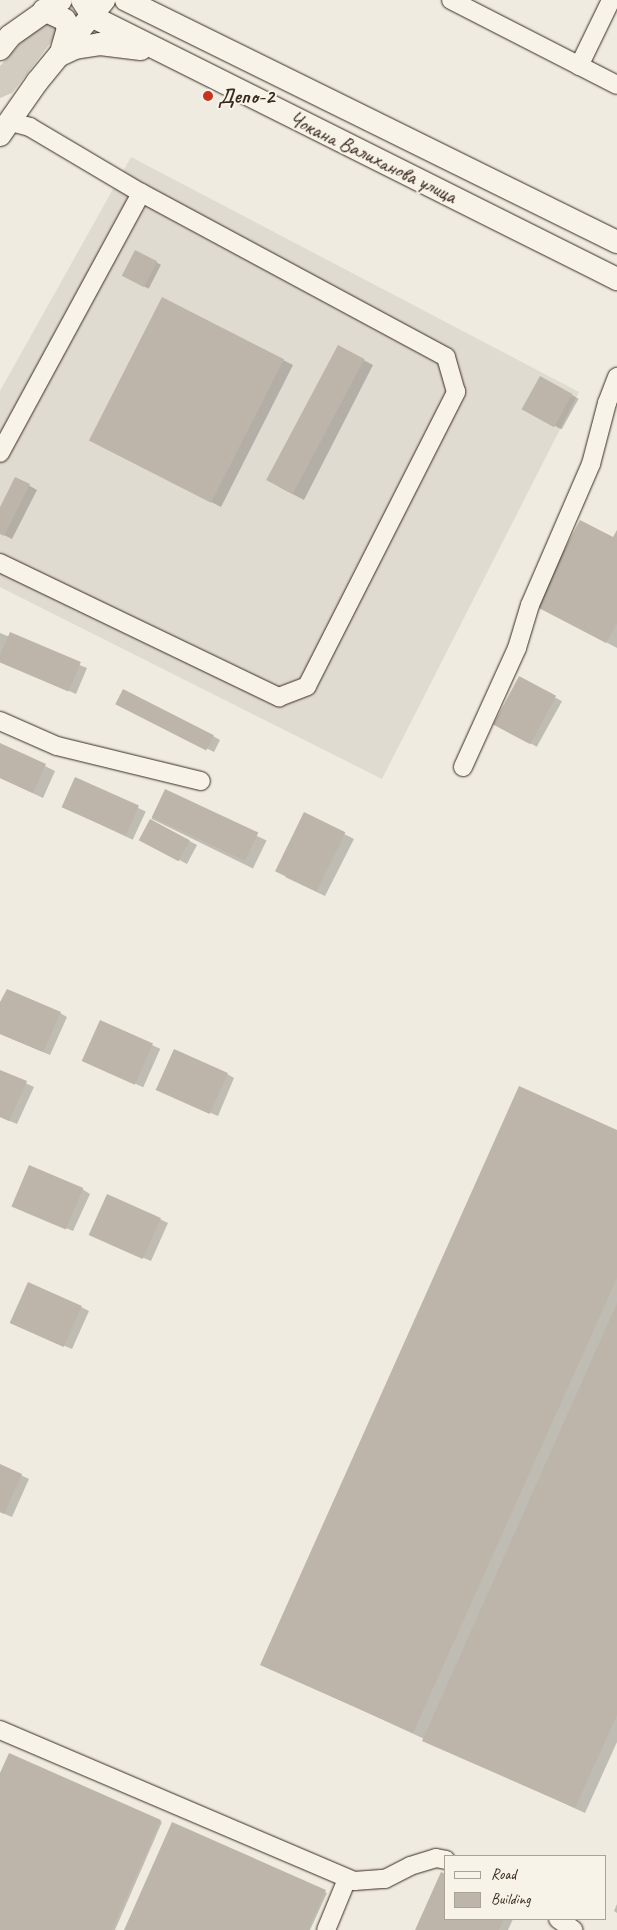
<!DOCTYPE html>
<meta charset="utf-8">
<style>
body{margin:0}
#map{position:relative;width:617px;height:1930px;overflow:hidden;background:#efebe0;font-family:Caveat,sans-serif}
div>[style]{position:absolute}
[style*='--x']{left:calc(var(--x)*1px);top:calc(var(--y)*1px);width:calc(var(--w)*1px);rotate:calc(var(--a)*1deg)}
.built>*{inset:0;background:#e0dbd0}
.green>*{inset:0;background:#d1cbc0}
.shadow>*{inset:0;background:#0003;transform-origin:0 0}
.building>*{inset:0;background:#bdb5aa;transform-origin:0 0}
.roads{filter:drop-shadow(0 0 1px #3b2a1e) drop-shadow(0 0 1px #3b2a1e)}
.minor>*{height:18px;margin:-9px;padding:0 9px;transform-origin:9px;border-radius:9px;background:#f7f3e8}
.major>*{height:22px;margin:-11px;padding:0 11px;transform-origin:11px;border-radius:11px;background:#f7f3e8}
.dots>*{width:14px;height:14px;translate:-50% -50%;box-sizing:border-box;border:2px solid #f7f3e8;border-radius:50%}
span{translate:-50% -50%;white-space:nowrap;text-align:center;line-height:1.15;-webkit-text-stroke:4px #f7f3e8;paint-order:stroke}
.poi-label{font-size:21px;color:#3b2a1e;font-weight:700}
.left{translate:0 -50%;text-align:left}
.street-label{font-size:21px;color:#3b2a1e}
.legend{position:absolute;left:444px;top:1855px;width:162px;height:65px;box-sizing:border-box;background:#f7f3e8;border:1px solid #aca397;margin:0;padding:6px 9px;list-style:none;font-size:15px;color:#3b2a1e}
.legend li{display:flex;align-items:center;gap:10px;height:25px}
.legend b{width:25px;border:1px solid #aca397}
</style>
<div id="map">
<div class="built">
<div style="clip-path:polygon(131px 157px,579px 392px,382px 779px,0 587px,0 391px)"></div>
</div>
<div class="green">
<div style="clip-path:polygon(54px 20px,58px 33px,12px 93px,0 98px,0 66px,25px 38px)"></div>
</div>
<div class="shadow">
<div style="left:136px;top:252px;width:28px;height:27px;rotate:27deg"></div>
<div style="clip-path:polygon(339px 347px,373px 365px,304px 500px,279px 487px)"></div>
<div style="clip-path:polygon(283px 360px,293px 365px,221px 507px,101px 446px)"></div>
<div style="left:541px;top:378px;width:43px;height:35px;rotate:29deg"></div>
<div style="clip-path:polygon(16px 478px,37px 490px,12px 539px,0 533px,0 510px)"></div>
<div style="clip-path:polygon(617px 533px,617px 648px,547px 611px)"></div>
<div style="clip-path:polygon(0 633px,87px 668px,76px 694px,0 660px)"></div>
<div style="left:520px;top:678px;width:48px;height:52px;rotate:29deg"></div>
<div style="clip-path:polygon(125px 707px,213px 736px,220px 740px,214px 752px)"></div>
<div style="clip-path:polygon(0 744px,55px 771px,43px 798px,0 778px)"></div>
<div style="left:76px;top:779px;width:77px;height:31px;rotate:25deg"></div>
<div style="left:165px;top:791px;width:113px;height:31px;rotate:26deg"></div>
<div style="clip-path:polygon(151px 821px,197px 845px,187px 864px,149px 844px)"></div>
<div style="clip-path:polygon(344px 834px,354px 839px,325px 896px,285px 877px)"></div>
<div style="clip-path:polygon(0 1005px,60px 1013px,67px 1017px,50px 1055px,0 1034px)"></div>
<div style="left:100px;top:1022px;width:66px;height:42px;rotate:24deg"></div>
<div style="clip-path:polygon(0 1071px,34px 1087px,17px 1124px,0 1117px)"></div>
<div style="clip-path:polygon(227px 1074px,234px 1078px,218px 1116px,155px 1089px)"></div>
<div style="clip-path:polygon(617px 1132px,617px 1742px,585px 1813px,262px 1664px)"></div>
<div style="clip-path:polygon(82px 1189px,90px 1194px,73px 1231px,18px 1208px)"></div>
<div style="clip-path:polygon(160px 1219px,168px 1223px,151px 1261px,96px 1238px)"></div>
<div style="clip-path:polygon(81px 1307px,89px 1311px,72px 1349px,17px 1326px)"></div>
<div style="clip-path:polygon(0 1465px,29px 1479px,12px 1517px,0 1512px)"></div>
<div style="clip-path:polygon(10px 1754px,162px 1822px,115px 1930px,0 1930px,0 1777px)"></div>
<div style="clip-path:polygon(173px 1824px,327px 1893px,310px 1930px,126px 1930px)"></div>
<div style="clip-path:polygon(617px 1904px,617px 1913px,614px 1911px)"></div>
<div style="clip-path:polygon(446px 1919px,513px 1919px,508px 1930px,416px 1930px)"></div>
</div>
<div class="building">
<div style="left:135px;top:250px;width:25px;height:29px;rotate:27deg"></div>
<div style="left:162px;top:297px;width:137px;height:161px;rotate:27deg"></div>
<div style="left:338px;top:345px;width:30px;height:153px;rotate:28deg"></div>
<div style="left:540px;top:376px;width:37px;height:38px;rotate:29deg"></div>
<div style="clip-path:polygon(15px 477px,30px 484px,4px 536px,0 534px,0 507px)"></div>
<div style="clip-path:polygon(580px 520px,613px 537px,617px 530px,617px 623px,606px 643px,535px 606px)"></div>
<div style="left:10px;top:632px;width:77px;height:32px;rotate:23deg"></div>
<div style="left:519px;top:676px;width:42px;height:55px;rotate:28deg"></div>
<div style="left:123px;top:689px;width:102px;height:17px;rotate:27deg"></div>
<div style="clip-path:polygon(0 743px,46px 764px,33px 793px,0 778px)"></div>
<div style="left:75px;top:777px;width:70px;height:33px;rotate:24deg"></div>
<div style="left:165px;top:789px;width:103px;height:31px;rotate:25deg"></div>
<div style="left:304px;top:812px;width:46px;height:66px;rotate:26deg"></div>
<div style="left:150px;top:819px;width:45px;height:24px;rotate:28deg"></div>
<div style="clip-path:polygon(7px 989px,61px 1012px,43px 1052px,0 1034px,0 1002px)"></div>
<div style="left:100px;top:1020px;width:58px;height:45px;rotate:24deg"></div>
<div style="left:174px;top:1049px;width:59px;height:45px;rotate:24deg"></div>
<div style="clip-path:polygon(0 1070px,27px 1081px,9px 1121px,0 1117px)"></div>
<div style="clip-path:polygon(519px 1086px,617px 1130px,617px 1278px,413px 1733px,260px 1665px)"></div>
<div style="left:29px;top:1165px;width:59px;height:45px;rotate:23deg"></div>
<div style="left:107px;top:1194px;width:59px;height:45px;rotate:24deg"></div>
<div style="left:28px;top:1282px;width:59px;height:45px;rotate:24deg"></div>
<div style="clip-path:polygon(617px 1303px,617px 1715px,575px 1808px,422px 1741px)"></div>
<div style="clip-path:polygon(0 1464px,22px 1474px,4px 1514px,0 1512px)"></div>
<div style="clip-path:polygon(9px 1753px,161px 1820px,112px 1930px,0 1930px,0 1773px)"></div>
<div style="clip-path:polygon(172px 1822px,326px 1890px,308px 1930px,124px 1930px)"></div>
<div style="clip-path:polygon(441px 1872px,446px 1874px,446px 1919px,504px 1919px,499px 1930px,415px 1930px)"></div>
</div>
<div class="roads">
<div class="minor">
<div style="--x:451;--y:0;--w:186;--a:27.1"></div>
<div style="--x:579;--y:66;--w:73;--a:-64.1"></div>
<div style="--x:0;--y:453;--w:296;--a:-61.5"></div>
<div style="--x:0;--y:563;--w:310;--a:25.7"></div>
<div style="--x:279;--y:697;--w:30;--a:-21"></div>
<div style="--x:307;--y:686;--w:330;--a:-63.1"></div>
<div style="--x:456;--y:392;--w:36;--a:-106"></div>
<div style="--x:446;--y:357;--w:346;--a:-151.7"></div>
<div style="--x:141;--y:193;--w:129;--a:-149.3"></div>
<div style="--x:30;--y:127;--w:23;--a:-165"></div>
<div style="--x:0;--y:721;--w:62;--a:23.7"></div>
<div style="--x:57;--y:746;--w:148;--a:13.7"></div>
<div style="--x:463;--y:767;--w:131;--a:-65.6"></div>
<div style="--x:517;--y:648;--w:45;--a:-73.2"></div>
<div style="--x:530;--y:605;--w:154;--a:-66.6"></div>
<div style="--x:591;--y:464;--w:63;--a:-75.3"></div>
<div style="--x:607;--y:403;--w:28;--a:-69"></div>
<div style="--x:0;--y:1730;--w:385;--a:23.1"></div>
<div style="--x:354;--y:1881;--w:31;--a:-4"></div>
<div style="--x:385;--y:1879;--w:28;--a:-27"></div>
<div style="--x:410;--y:1866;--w:27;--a:-17"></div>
<div style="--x:436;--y:1858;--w:10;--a:11"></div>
<div style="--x:558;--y:1919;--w:19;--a:35"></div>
<div style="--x:326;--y:1930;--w:55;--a:-67.6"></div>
</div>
<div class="major">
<div style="--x:82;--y:0;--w:20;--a:57"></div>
<div style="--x:93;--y:17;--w:586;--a:26.57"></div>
<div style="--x:126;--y:0;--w:547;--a:26.24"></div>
<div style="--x:44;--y:10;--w:23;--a:25"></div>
<div style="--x:65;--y:20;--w:9;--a:69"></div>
<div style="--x:68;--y:28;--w:25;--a:106"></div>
<div style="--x:0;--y:49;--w:16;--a:-52"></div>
<div style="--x:10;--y:36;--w:62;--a:-35.2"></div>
<div style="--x:60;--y:55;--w:17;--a:-25"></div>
<div style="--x:75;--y:48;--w:25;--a:-9"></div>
<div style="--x:100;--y:44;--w:41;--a:7"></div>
<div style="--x:0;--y:135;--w:65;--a:-55.1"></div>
<div style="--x:37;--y:82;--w:106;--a:-50.7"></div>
</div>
</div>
<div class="dots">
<div style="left:208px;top:96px;background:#c8321e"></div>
</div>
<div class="poi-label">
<span class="left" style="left:218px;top:96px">Депо-2</span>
</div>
<div class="street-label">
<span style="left:373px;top:157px;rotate:26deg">Чокана Валиханова улица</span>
</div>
<ul class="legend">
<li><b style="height:6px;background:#f7f3e8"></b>Road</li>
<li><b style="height:14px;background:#bdb5aa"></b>Building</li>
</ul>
</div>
